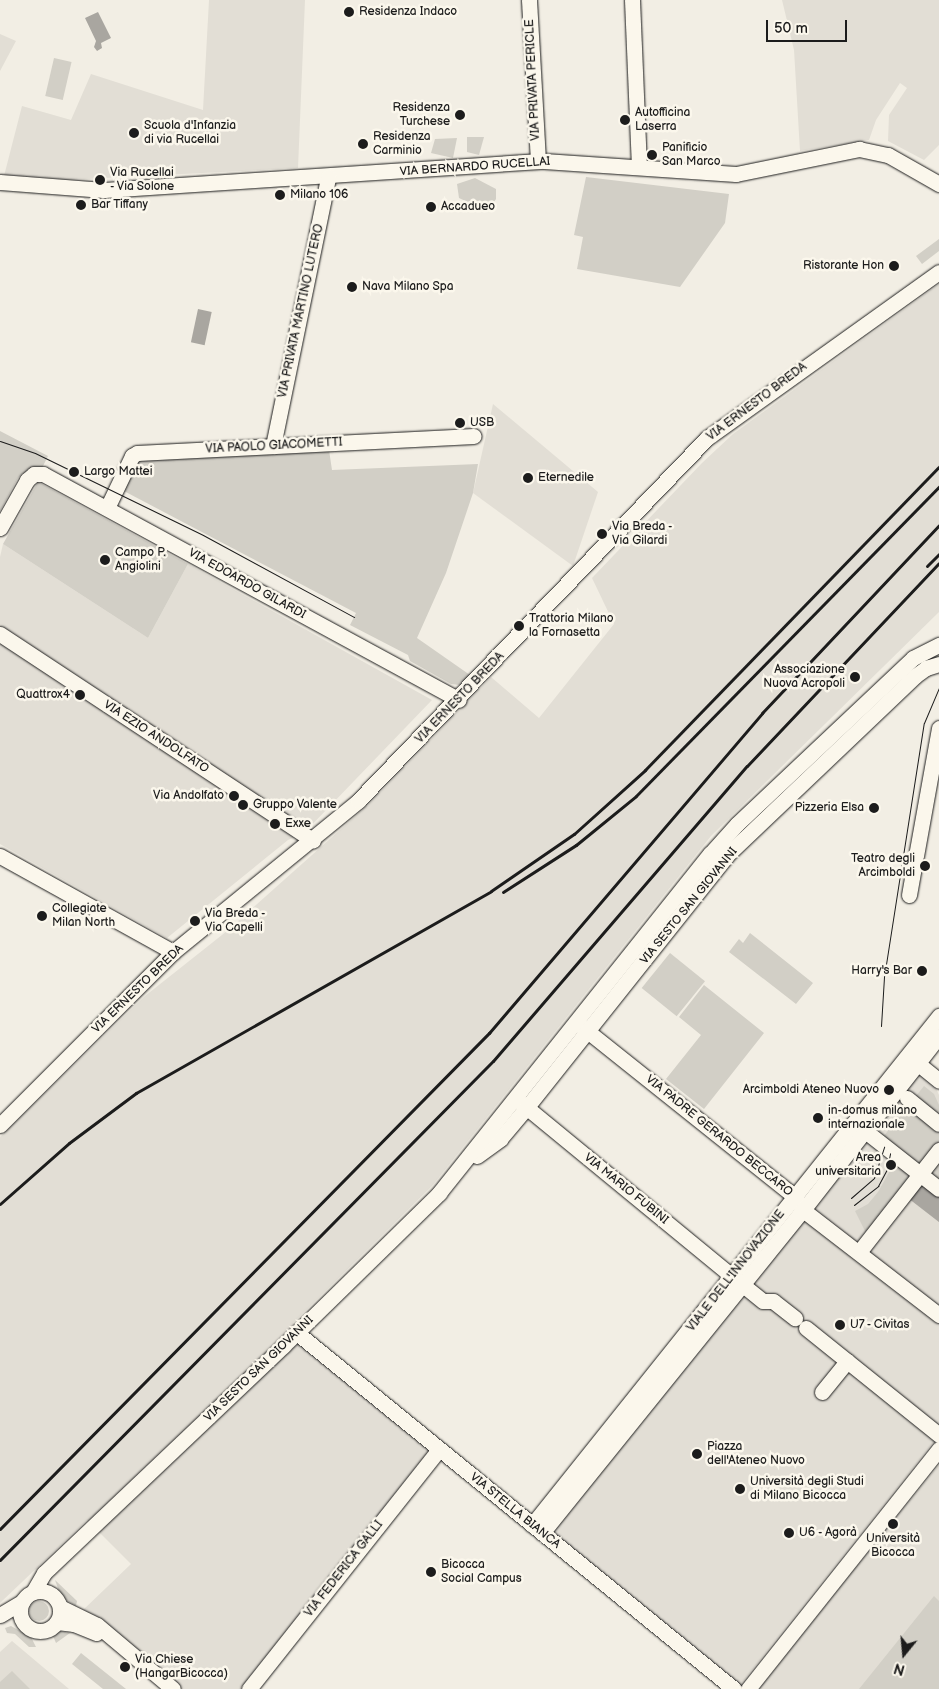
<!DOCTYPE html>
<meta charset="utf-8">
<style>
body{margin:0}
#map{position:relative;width:939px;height:1689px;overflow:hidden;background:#f2eee4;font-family:"Balsamiq Sans",sans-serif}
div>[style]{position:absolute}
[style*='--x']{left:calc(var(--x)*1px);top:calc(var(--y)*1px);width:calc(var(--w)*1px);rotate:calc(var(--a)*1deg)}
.built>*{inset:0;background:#e2ded5}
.green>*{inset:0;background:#d2cfc6;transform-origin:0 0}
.round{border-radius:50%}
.water>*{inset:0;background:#a9a6a0;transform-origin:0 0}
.roads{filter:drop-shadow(0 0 1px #1c1c1c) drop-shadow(0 0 1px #1c1c1c)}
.minor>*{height:15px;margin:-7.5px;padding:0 7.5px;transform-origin:7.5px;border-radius:7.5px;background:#fbf7ec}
.minor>.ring{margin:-7.5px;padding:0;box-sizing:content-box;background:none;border:15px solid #fbf7ec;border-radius:50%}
.tram>*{height:1px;margin:-0.5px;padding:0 0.5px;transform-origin:0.5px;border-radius:0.5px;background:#1c1c1c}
.rail>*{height:3px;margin:-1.5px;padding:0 1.5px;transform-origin:1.5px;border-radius:1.5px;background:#1c1c1c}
.dots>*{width:14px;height:14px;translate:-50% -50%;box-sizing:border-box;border:2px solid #fbf7ec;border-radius:50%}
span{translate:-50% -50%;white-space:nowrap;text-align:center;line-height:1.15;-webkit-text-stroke:5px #fbf7ec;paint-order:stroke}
.poi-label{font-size:12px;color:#1c1c1c}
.left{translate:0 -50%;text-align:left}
.right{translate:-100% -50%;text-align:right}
.street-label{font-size:12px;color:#1c1c1c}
.north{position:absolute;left:879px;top:1629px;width:50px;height:50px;-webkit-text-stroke:4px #fbf7ec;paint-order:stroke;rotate:197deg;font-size:14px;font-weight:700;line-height:20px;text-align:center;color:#1c1c1c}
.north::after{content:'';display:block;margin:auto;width:18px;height:22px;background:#1c1c1c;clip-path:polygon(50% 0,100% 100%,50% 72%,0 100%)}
.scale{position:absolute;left:766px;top:20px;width:81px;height:22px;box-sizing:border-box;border:2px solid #1c1c1c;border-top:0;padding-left:6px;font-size:15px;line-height:18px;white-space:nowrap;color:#1c1c1c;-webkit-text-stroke:4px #fbf7ec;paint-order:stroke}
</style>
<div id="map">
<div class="built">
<div style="clip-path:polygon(209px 0,305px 0,298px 168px,65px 180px,4px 176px,22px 106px,71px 120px,91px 74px,203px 110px)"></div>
<div style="clip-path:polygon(782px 0,939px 0,939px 145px,924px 160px,888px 141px,889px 115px,907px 88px,900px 83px,876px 120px,869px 140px,800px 151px,794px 50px)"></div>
<div style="clip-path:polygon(0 34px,16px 41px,0 71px)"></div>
<div style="clip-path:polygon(939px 284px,939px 612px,711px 836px,432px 1186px,293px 1323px,445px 1443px,253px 1689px,181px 1689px,82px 1611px,131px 1564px,87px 1520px,0 1603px,0 1137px,145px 996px,227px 931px,368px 805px,491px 677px,539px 718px,614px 624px,592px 578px,702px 463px,733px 434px)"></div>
<div style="clip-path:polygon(493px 404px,598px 492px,573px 566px,473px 493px)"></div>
<div style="clip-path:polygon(3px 544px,148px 638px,188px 564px,432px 700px,304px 833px,288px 840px,167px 938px,0 844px,0 557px)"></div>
<div style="clip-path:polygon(919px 1072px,932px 1080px,939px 1095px,939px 1308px,808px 1208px)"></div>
<div style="clip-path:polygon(805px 1215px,939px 1322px,939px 1435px,740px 1685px,553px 1534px,552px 1530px)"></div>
<div style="clip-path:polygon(939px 1465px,939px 1689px,756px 1689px)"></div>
<div style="clip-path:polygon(12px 1641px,69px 1689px,0 1689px,0 1652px)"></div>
</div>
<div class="green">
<div style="left:54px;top:58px;width:18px;height:39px;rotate:13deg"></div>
<div style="clip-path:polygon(467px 137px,484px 137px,479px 155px,467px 152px)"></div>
<div style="clip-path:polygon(457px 138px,453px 158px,431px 153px,435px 139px)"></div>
<div style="clip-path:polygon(586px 177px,729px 194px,725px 223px,680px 287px,577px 269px,583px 237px,574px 235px)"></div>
<div style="clip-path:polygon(475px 178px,496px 189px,496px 199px,493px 204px,478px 207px,459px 198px,457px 184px)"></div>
<div style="clip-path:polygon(939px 239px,939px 251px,922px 264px,916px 256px)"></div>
<div style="clip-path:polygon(0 431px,48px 456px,42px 468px,23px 473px,18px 478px,0 511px)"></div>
<div style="clip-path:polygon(329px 450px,332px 470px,478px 464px,473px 493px,446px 573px,417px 638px,470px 675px,460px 685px,451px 684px,410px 661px,408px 655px,350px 625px,356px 613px,122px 490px,132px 464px,143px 457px)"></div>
<div style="clip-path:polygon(38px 482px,188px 564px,148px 638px,3px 544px)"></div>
<div style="clip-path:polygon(750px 933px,813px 983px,796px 1004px,729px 952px,739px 939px,743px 943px)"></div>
<div style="left:670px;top:953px;width:45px;height:45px;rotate:39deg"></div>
<div style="clip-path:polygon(704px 985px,764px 1033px,704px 1109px,666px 1079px,701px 1035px,679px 1017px)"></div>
<div style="clip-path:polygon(924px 1086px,934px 1094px,939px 1105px,939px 1222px,904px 1195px,869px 1239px,855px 1211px,868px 1204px,878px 1192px,892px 1167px,893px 1153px,879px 1142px)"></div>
<div style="clip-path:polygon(55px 1580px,77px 1601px,76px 1606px,61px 1597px)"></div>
<div style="clip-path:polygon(934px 1596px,939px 1601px,939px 1689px,859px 1689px)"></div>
<div class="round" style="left:29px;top:1601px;width:20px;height:20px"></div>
<div style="clip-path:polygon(11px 1626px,31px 1637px,36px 1647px,29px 1647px,15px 1634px,7px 1633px,5px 1628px)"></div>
<div style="clip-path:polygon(59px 1631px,70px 1633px,56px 1643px,53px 1636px)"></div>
<div style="clip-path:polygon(81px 1653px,126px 1689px,103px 1689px,72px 1664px)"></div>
<div style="clip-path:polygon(12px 1671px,30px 1689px,0 1689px,0 1682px)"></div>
</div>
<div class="water">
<div style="clip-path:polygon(98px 12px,111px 38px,101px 43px,102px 48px,97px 51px,94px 47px,96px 41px,85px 18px)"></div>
<div style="left:198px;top:309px;width:14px;height:34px;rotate:12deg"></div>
<div style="clip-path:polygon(922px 1179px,939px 1192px,939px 1222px,908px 1198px)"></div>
</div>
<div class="roads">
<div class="minor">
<div style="--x:529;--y:0;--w:161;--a:86.8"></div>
<div style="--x:632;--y:0;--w:166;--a:87.6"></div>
<div style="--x:0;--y:182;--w:104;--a:4.4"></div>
<div style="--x:104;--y:190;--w:441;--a:-3.8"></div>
<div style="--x:544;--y:161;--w:192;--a:3.9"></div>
<div style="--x:736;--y:174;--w:126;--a:-11.5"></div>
<div style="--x:859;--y:149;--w:30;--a:12"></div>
<div style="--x:888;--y:155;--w:59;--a:29.6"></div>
<div style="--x:273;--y:446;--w:275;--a:-78.4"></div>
<div style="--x:107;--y:508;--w:58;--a:-64.3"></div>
<div style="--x:132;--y:456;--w:6;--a:-31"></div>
<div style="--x:137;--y:453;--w:337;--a:-2.9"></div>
<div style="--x:0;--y:528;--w:55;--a:-60.6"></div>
<div style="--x:27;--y:480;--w:9;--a:-41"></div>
<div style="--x:34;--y:474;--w:9;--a:0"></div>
<div style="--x:43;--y:474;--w:473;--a:28.5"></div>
<div style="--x:0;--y:634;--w:375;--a:33.4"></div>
<div style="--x:0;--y:856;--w:198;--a:29"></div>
<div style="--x:916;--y:856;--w:130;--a:-79.8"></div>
<div style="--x:909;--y:895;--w:27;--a:-80"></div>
<div style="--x:581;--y:1026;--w:274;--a:38.6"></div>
<div style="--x:795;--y:1197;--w:15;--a:58"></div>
<div style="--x:803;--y:1210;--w:172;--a:37.7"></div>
<div style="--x:911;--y:1058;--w:36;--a:39"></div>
<div style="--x:907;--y:1098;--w:41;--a:39.1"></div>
<div style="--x:520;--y:1102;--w:276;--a:39.4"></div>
<div style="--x:733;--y:1277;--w:38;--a:39"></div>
<div style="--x:763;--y:1301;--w:10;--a:0"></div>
<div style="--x:773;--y:1301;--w:28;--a:38"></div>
<div style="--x:0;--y:1125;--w:245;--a:-45"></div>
<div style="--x:173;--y:952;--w:239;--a:-39.2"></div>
<div style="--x:358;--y:801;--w:504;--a:-46.13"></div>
<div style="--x:707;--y:438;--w:285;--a:-35.6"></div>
<div style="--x:864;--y:1130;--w:95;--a:38.2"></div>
<div style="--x:477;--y:1156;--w:29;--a:-36"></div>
<div style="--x:500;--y:1139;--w:40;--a:-50"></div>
<div style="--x:526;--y:1108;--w:323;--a:-51.5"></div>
<div style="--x:727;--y:855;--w:260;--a:-43.6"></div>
<div style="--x:915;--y:676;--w:14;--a:-36"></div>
<div style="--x:926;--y:668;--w:14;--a:-17"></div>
<div style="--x:859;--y:1252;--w:130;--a:-51.9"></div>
<div style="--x:806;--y:1328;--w:171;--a:38.8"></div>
<div style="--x:297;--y:1333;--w:564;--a:39.17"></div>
<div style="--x:822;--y:1392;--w:40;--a:-51"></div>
<div style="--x:532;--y:1525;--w:652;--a:-51.35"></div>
<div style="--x:542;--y:1533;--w:415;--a:-51.1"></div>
<div style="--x:803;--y:1210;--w:221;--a:-52"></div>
<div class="ring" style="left:20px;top:1591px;width:25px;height:25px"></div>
<div style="--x:33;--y:1592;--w:22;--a:-60"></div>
<div style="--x:44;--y:1573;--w:330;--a:-43.5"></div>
<div style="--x:283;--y:1346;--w:219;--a:-44.4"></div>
<div style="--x:439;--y:1193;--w:434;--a:-51.4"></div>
<div style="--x:710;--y:854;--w:40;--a:-48"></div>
<div style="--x:737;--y:824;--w:242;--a:-43.3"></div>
<div style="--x:913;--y:658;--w:29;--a:-27"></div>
<div style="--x:60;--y:1607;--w:41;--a:25.9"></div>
<div style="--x:97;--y:1625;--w:99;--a:40.1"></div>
<div style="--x:0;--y:1615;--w:26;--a:-31"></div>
<div style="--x:57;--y:1622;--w:17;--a:7"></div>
<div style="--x:74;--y:1624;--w:24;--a:22"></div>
<div style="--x:249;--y:1689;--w:306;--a:-51.6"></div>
<div style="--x:748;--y:1689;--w:307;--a:-51.5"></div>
</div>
</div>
<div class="tram">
<div style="--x:0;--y:441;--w:37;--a:19"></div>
<div style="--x:35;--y:453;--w:187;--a:26"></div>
<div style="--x:203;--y:535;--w:172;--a:28.5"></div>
<div style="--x:881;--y:1026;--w:49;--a:-86.5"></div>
<div style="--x:884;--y:977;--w:257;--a:-81.1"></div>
<div style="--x:924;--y:723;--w:39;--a:-67"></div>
<div style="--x:851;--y:1198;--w:30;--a:-41"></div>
<div style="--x:874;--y:1178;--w:33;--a:-72"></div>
<div style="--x:854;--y:1205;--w:31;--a:-38"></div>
<div style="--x:878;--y:1186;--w:19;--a:-62"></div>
<div style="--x:887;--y:1169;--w:16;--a:-79"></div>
</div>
<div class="rail">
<div style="--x:927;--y:566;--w:17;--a:-45"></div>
<div style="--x:503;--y:892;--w:87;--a:-32.8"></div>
<div style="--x:576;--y:845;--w:77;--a:-39.2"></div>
<div style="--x:636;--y:796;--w:433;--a:-45.6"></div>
<div style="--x:0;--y:1204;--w:92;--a:-41.5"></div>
<div style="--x:69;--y:1143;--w:84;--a:-36.7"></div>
<div style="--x:136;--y:1093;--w:408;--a:-29.6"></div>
<div style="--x:491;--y:891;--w:101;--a:-34.5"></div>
<div style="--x:574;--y:834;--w:96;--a:-42"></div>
<div style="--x:645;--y:770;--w:422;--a:-45.9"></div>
<div style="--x:0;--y:1529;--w:697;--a:-45.41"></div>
<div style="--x:489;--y:1033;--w:421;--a:-49.5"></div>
<div style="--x:762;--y:713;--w:258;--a:-46.7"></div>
<div style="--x:0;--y:1560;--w:701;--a:-45.35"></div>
<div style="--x:493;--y:1061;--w:389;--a:-49.3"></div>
<div style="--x:747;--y:766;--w:279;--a:-46.6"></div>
</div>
<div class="dots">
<div style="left:349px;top:12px;background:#1c1c1c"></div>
<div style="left:460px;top:115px;background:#1c1c1c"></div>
<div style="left:625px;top:120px;background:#1c1c1c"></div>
<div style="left:134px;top:133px;background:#1c1c1c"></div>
<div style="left:363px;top:144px;background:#1c1c1c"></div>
<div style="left:652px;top:155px;background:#1c1c1c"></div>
<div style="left:100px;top:180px;background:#1c1c1c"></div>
<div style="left:280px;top:195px;background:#1c1c1c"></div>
<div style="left:81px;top:205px;background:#1c1c1c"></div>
<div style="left:431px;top:207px;background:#1c1c1c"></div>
<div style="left:894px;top:266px;background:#1c1c1c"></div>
<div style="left:352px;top:287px;background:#1c1c1c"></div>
<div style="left:460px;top:423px;background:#1c1c1c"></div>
<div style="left:74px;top:472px;background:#1c1c1c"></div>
<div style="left:528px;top:478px;background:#1c1c1c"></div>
<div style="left:602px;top:534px;background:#1c1c1c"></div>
<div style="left:105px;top:560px;background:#1c1c1c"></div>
<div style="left:519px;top:626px;background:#1c1c1c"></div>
<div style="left:855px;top:677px;background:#1c1c1c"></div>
<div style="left:80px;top:695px;background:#1c1c1c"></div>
<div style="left:234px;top:796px;background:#1c1c1c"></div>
<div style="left:243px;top:805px;background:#1c1c1c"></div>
<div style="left:874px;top:808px;background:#1c1c1c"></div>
<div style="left:275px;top:824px;background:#1c1c1c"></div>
<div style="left:925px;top:866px;background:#1c1c1c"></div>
<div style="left:42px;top:916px;background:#1c1c1c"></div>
<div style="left:195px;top:921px;background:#1c1c1c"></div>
<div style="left:922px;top:971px;background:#1c1c1c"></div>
<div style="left:889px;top:1090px;background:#1c1c1c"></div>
<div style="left:818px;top:1118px;background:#1c1c1c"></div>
<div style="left:891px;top:1165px;background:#1c1c1c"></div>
<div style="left:840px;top:1325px;background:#1c1c1c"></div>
<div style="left:697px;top:1454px;background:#1c1c1c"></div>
<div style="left:740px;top:1489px;background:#1c1c1c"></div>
<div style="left:893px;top:1524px;background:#1c1c1c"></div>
<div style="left:789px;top:1533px;background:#1c1c1c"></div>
<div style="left:431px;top:1572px;background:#1c1c1c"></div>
<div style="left:125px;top:1667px;background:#1c1c1c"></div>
</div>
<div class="poi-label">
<span class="left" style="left:359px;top:12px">Residenza Indaco</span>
<span class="right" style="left:450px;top:115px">Residenza<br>Turchese</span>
<span class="left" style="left:635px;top:120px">Autofficina<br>Laserra</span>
<span class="left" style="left:144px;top:133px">Scuola d'Infanzia<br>di via Rucellai</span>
<span class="left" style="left:373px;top:144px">Residenza<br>Carminio</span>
<span class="left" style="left:662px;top:155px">Panificio<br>San Marco</span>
<span class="left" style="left:110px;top:180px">Via Rucellai<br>- Via Solone</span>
<span class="left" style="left:290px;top:195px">Milano 106</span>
<span class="left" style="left:91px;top:205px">Bar Tiffany</span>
<span class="left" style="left:441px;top:207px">Accadueo</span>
<span class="right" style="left:884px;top:266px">Ristorante Hon</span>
<span class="left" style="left:362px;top:287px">Nava Milano Spa</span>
<span class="left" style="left:470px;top:423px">USB</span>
<span class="left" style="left:84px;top:472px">Largo Mattei</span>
<span class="left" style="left:538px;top:478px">Eternedile</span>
<span class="left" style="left:612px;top:534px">Via Breda -<br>Via Gilardi</span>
<span class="left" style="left:115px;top:560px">Campo P.<br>Angiolini</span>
<span class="left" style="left:529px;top:626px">Trattoria Milano<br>la Fornasetta</span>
<span class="right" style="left:845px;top:677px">Associazione<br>Nuova Acropoli</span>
<span class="right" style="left:70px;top:695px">Quattrox4</span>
<span class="right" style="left:224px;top:796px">Via Andolfato</span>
<span class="left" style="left:253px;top:805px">Gruppo Valente</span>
<span class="right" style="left:864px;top:808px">Pizzeria Elsa</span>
<span class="left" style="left:285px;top:824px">Exxe</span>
<span class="right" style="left:915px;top:866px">Teatro degli<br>Arcimboldi</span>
<span class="left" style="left:52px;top:916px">Collegiate<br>Milan North</span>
<span class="left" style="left:205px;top:921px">Via Breda -<br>Via Capelli</span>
<span class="right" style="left:912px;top:971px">Harry's Bar</span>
<span class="right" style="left:879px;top:1090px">Arcimboldi Ateneo Nuovo</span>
<span class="left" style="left:828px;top:1118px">in-domus milano<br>internazionale</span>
<span class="right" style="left:881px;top:1165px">Area<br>universitaria</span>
<span class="left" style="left:850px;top:1325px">U7 - Civitas</span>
<span class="left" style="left:707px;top:1454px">Piazza<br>dell'Ateneo Nuovo</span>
<span class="left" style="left:750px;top:1489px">Università degli Studi<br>di Milano Bicocca</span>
<span class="left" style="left:799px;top:1533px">U6 - Agorà</span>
<span style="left:893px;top:1546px">Università<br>Bicocca</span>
<span class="left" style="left:441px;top:1572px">Bicocca<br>Social Campus</span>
<span class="left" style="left:135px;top:1667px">Via Chiese<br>(HangarBicocca)</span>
</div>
<div class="street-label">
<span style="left:533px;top:80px;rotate:-93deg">VIA PRIVATA PERICLE</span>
<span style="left:475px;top:167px;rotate:-4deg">VIA BERNARDO RUCELLAI</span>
<span style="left:301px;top:311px;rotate:-78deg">VIA PRIVATA MARTINO LUTERO</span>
<span style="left:757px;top:402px;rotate:-37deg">VIA ERNESTO BREDA</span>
<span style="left:274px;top:446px;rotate:-3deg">VIA PAOLO GIACOMETTI</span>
<span style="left:247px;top:584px;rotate:29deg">VIA EDOARDO GILARDI</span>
<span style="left:460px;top:698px;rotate:-46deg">VIA ERNESTO BREDA</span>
<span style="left:156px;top:737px;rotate:33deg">VIA EZIO ANDOLFATO</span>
<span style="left:689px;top:906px;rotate:-51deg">VIA SESTO SAN GIOVANNI</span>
<span style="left:138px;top:989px;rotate:-44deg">VIA ERNESTO BREDA</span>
<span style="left:719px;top:1136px;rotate:39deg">VIA PADRE GERARDO BECCARO</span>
<span style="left:626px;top:1189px;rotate:39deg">VIA MARIO FUBINI</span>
<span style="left:736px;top:1271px;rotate:-52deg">VIALE DELL'INNOVAZIONE</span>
<span style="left:259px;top:1369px;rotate:-44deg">VIA SESTO SAN GIOVANNI</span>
<span style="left:515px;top:1511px;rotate:39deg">VIA STELLA BIANCA</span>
<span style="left:344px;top:1569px;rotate:-52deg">VIA FEDERICA GALLI</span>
</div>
<div class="north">N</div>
<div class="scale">50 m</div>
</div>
